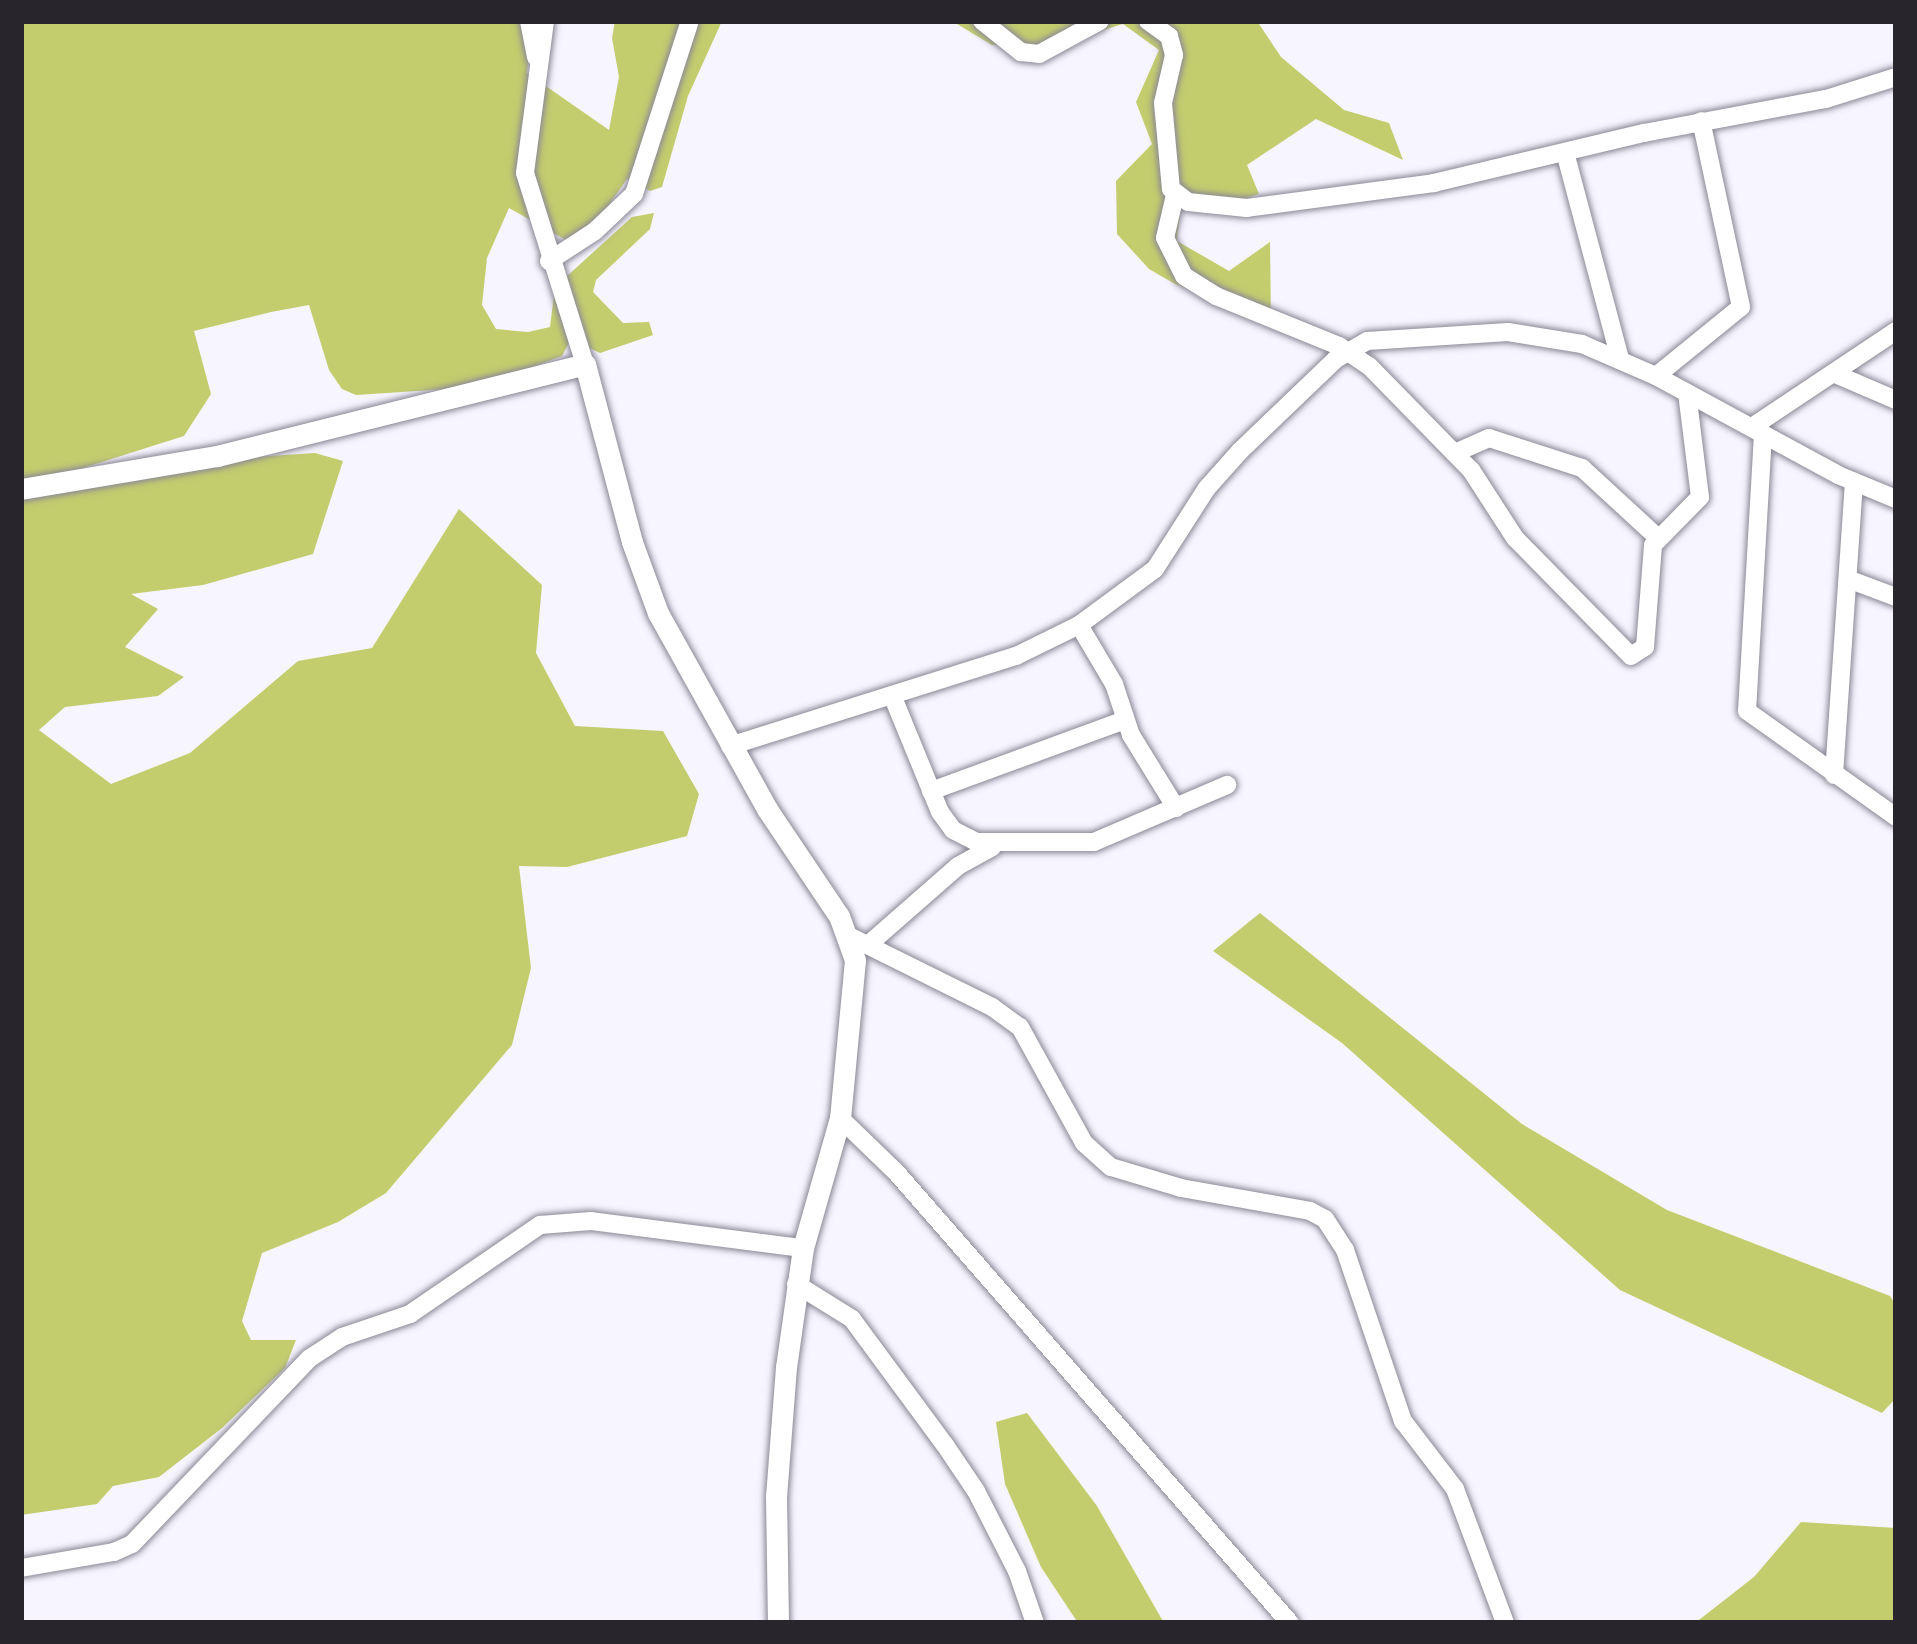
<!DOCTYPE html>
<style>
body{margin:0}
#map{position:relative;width:1917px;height:1644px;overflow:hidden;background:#f7f5ff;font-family:"Archivo Narrow",sans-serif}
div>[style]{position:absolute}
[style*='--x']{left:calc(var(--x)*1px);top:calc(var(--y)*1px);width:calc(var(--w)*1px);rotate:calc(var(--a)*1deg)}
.forest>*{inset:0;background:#c3cd6e}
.roads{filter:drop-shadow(0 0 3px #8b8896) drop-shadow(0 0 3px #8b8896)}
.minor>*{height:18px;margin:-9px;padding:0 9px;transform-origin:9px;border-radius:9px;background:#fff}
.tertiary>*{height:21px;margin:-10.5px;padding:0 10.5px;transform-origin:10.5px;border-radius:10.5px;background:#fff}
span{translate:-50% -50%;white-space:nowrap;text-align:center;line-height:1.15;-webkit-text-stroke:9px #fff;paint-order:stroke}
.frame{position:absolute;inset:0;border:24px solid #28262c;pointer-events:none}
</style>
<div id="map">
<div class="forest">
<div style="clip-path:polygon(21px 21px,532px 21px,527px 73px,609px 130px,619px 77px,612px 38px,615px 21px,722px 21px,688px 96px,662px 187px,650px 191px,627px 179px,596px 223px,566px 240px,509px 208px,487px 258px,482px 305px,496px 329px,528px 332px,550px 327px,555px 287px,632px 217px,654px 213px,650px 229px,596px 280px,593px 292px,623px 323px,649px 322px,653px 335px,600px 353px,571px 339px,562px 356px,478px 387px,356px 395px,342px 389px,329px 370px,309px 305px,271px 312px,194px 331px,211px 394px,184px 436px,83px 468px,315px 453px,343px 461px,313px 554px,203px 585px,131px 594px,158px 609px,125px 647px,184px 677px,158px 696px,65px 707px,39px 730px,111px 784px,190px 753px,298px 661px,372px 648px,459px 509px,542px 585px,536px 653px,575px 726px,663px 731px,699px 794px,687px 836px,567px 867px,519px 866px,531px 968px,512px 1045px,386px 1193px,338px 1222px,262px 1253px,242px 1321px,251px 1340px,296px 1340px,285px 1368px,222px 1428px,159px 1477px,113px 1486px,97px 1504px,21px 1515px)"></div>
<div style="clip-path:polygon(952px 21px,1257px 21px,1281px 57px,1344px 110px,1389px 123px,1403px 160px,1316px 119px,1247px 165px,1259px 194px,1228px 204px,1182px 196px,1177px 241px,1229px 271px,1270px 242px,1271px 320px,1175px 284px,1149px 269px,1117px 234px,1116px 181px,1152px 144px,1136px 102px,1159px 50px,1123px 24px,1051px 46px,992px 45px)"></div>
<div style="clip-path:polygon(1260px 913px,1522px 1124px,1667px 1210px,1890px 1296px,1896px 1305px,1896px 1398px,1882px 1413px,1620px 1290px,1342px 1043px,1213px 951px)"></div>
<div style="clip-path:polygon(1027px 1413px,1097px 1506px,1164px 1623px,1078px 1623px,1041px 1567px,1005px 1484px,996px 1422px)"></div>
<div style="clip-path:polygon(1801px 1522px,1896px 1528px,1896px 1623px,1695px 1623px,1754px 1577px)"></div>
</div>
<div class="roads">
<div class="minor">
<div style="--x:529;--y:21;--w:37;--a:79"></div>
<div style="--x:545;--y:21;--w:153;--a:97.5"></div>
<div style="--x:525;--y:173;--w:200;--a:72.6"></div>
<div style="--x:982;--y:21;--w:50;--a:38.5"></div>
<div style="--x:1021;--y:52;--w:18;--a:6"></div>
<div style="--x:1039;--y:54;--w:69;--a:-28.4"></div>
<div style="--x:1148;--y:21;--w:26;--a:36"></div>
<div style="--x:1169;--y:36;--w:20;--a:75"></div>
<div style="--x:1174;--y:55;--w:49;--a:102.9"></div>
<div style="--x:1163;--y:103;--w:86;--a:84.7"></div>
<div style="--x:1171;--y:189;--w:21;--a:37"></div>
<div style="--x:1188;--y:202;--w:59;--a:5.8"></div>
<div style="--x:1247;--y:208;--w:189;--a:-7.6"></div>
<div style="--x:1434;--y:183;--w:216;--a:-13.4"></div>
<div style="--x:1644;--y:133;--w:185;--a:-10.6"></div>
<div style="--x:1826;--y:99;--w:73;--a:-17.4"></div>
<div style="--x:1566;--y:156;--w:210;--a:75.1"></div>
<div style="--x:1175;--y:195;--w:44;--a:103.1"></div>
<div style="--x:1165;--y:238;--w:42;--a:63.4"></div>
<div style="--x:1184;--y:276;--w:38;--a:32"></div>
<div style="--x:1216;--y:296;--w:133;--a:22.1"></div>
<div style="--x:1339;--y:346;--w:36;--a:34"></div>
<div style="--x:1369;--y:366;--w:146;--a:45.6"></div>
<div style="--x:1471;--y:470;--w:81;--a:57.1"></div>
<div style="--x:1515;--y:538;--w:165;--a:45.5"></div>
<div style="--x:1631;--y:656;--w:17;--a:-33"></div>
<div style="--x:1645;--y:647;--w:102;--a:-85.5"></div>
<div style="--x:1653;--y:545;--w:67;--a:-45.6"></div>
<div style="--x:1700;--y:497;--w:105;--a:-97.1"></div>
<div style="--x:549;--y:261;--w:55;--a:-33.1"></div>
<div style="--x:595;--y:231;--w:54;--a:-43.5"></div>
<div style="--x:634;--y:194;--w:182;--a:-72.1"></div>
<div style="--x:1833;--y:373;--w:69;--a:23.2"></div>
<div style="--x:1656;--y:376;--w:109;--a:-39.1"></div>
<div style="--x:1741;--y:307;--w:190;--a:-102.1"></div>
<div style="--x:1752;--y:427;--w:173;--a:-33.7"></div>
<div style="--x:1763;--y:434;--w:277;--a:93.3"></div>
<div style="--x:1747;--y:711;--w:183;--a:35.4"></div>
<div style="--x:1455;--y:453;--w:37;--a:-24"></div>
<div style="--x:1489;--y:438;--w:98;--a:17.9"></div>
<div style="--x:1582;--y:468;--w:102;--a:42.6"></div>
<div style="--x:1848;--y:579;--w:51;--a:20.6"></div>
<div style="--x:1079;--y:625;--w:69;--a:59.3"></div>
<div style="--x:1114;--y:684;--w:54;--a:71.6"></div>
<div style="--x:1131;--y:735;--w:86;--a:58.3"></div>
<div style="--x:892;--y:695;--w:126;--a:67.7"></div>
<div style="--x:940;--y:812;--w:22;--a:54"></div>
<div style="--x:953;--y:830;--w:27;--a:27"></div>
<div style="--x:977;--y:842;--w:117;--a:0"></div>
<div style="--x:1094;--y:842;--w:145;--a:-23.2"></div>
<div style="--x:730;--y:746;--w:300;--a:-17.5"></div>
<div style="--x:1016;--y:656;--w:70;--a:-26.2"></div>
<div style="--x:1079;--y:625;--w:94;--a:-36.4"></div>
<div style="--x:1155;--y:569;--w:96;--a:-57.3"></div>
<div style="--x:1207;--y:488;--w:50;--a:-48.3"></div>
<div style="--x:1240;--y:451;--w:133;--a:-43.8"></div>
<div style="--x:1336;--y:359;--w:36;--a:-30"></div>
<div style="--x:1367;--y:341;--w:141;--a:-3.7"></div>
<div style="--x:1508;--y:332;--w:75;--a:9.2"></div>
<div style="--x:1582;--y:344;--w:81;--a:23.4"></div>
<div style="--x:1656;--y:376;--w:207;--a:28.5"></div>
<div style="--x:1838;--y:475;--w:63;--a:22.5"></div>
<div style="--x:1834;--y:775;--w:294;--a:-86.1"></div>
<div style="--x:931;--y:791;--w:207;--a:-20.1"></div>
<div style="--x:849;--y:936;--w:160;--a:26.4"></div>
<div style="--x:992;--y:1007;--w:34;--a:36"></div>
<div style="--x:1020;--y:1027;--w:132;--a:61.1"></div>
<div style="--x:1084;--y:1143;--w:36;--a:42"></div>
<div style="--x:1111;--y:1167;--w:73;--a:16.7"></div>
<div style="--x:1181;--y:1188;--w:131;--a:10.1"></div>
<div style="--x:1310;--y:1211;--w:17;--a:28"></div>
<div style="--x:1325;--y:1219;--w:37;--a:57"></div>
<div style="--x:1345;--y:1250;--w:181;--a:71.3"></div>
<div style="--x:1403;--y:1421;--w:86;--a:52.6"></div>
<div style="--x:1455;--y:1489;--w:143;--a:69.5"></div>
<div style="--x:869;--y:944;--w:118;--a:-41.2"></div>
<div style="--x:958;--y:866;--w:39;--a:-29"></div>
<div style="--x:840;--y:1118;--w:78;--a:44"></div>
<div style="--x:896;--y:1172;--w:599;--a:48.86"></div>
<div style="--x:796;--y:1284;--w:66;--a:32"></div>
<div style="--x:852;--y:1319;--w:157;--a:53.6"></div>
<div style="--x:945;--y:1445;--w:55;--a:56"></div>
<div style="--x:976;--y:1491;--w:90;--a:62.9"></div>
<div style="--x:1017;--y:1571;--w:55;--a:70.9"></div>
<div style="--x:21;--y:1568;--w:94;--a:-9.8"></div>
<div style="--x:114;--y:1552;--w:20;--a:-24"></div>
<div style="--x:132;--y:1544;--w:257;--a:-46.3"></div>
<div style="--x:310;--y:1358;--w:38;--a:-33"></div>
<div style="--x:342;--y:1337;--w:72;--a:-18.7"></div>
<div style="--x:410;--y:1314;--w:158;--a:-34.4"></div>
<div style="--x:540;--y:1225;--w:51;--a:-4.5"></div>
<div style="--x:591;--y:1221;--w:214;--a:7.3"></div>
</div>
<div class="tertiary">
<div style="--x:21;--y:489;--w:199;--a:-9.6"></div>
<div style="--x:217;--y:456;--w:379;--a:-14"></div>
<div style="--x:585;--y:364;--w:184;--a:75.2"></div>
<div style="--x:632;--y:542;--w:76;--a:69.9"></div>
<div style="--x:658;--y:613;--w:224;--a:60.9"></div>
<div style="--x:767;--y:809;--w:129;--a:56.1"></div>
<div style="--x:839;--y:916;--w:47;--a:70"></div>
<div style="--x:855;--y:960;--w:159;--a:95.4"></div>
<div style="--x:840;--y:1118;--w:135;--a:105.9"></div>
<div style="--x:803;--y:1248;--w:120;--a:98.1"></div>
<div style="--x:786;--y:1367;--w:129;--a:94.4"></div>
<div style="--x:776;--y:1496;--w:127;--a:89.1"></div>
</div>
</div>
<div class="frame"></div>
</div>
